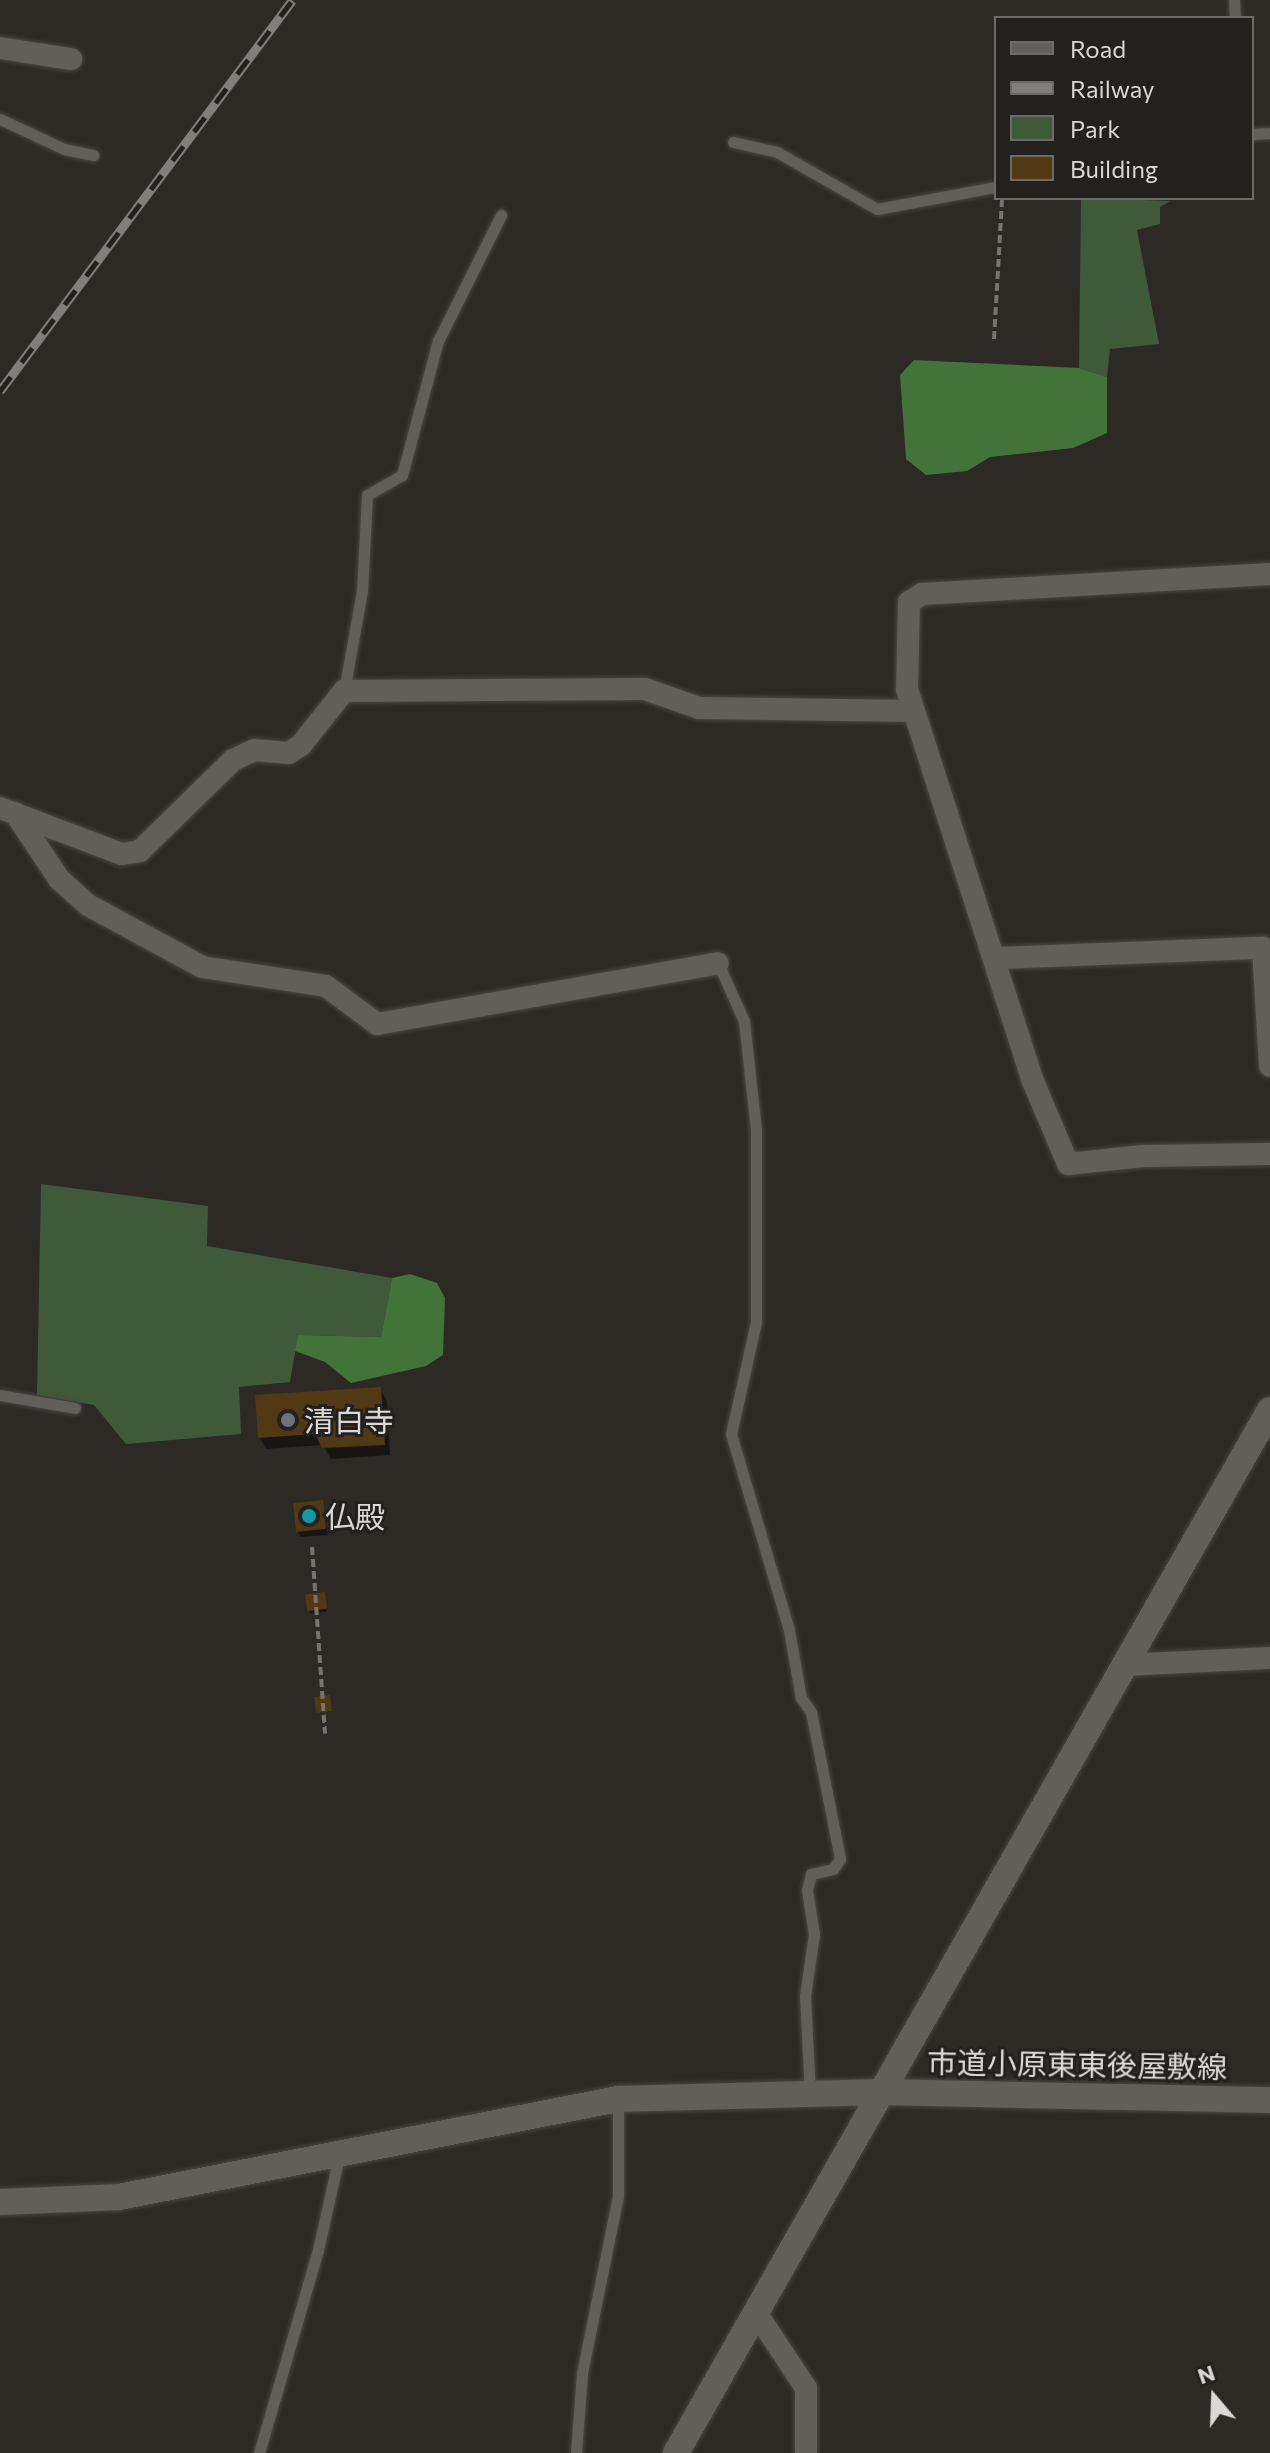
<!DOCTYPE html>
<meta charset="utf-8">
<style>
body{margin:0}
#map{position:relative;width:1270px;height:2453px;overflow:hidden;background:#2d2a26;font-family:Commissioner,"Noto Sans JP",sans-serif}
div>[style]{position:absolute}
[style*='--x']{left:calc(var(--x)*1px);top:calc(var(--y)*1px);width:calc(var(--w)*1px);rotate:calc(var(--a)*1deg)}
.green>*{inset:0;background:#3e5a39}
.forest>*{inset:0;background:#427339}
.shadow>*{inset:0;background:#0007}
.building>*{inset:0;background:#513914;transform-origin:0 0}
.path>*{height:4px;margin-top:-2px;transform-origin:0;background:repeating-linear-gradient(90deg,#767370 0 8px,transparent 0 12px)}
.roads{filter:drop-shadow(0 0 2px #494643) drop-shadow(0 0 2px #494643)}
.service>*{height:11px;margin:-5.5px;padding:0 5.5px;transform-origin:5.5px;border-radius:5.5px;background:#625f5a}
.minor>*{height:22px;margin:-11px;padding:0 11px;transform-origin:11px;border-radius:11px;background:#625f5a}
.tertiary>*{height:26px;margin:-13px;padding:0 13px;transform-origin:13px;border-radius:13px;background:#625f5a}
.rail>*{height:9px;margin-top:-4.5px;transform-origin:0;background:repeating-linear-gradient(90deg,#23211d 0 18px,#817e7b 0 36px);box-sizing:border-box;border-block:2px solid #817e7b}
.dots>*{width:22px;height:22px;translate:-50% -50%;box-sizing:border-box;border:4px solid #23211d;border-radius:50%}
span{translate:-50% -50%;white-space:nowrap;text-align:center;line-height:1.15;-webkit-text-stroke:6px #23211d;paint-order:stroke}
.poi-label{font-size:30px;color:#dbd9d7}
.left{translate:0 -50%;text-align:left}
.street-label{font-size:30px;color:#dbd9d7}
.legend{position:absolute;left:994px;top:16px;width:260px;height:184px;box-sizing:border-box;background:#23211d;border:2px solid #6d6b67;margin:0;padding:10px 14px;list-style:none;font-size:24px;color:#dbd9d7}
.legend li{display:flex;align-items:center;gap:16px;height:40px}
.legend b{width:40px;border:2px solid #6d6b67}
.north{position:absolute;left:1174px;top:2357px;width:80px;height:80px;-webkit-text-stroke:6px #23211d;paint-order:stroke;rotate:341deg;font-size:22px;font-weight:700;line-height:32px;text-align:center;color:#dbd9d7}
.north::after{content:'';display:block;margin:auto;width:28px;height:36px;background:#dbd9d7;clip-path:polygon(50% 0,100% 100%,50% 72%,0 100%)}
</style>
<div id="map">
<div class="green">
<div style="clip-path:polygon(1081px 198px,1170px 201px,1160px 207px,1160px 224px,1137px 230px,1159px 344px,1110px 349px,1107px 377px,1079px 368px)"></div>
<div style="clip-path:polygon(41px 1184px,208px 1206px,207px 1246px,392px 1278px,381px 1337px,298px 1335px,290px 1382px,239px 1387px,241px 1434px,126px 1444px,94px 1405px,37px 1395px)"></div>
</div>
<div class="forest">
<div style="clip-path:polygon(914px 360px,1079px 368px,1107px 377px,1107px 433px,1073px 448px,990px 457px,967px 471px,926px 475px,906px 459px,900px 375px)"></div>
<div style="clip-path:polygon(410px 1274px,437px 1283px,445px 1298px,443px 1355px,426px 1366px,351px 1383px,325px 1362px,295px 1351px,298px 1335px,381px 1337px,392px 1278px)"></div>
</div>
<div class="shadow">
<div style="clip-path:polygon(380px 1389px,387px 1401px,390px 1455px,331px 1459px,323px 1445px,266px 1449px,260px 1438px)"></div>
<div style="clip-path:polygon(322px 1502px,328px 1535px,301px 1537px,297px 1531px)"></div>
<div style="clip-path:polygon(325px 1597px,327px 1612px,310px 1613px,309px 1611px)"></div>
</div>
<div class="building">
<div style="clip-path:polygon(381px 1387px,385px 1445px,322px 1448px,315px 1434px,258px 1438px,255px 1395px)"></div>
<div style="left:323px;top:1500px;width:29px;height:30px;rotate:84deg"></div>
<div style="left:325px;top:1592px;width:17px;height:20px;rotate:83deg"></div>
<div style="left:330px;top:1695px;width:16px;height:16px;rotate:83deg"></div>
</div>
<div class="path">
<div style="--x:994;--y:339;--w:139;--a:-86.7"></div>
<div style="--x:312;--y:1547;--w:187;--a:86"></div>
</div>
<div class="roads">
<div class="service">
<div style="--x:1234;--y:0;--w:18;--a:87"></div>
<div style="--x:0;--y:119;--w:71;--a:25.1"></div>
<div style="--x:64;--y:149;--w:30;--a:12"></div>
<div style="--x:1252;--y:134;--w:18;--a:-3"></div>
<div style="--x:733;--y:142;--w:45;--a:12.8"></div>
<div style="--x:777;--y:152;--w:115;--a:29.7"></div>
<div style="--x:877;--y:209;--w:121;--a:-10.5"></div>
<div style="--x:344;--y:691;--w:102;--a:-79.8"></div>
<div style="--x:362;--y:591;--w:96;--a:-87"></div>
<div style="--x:367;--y:495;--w:40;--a:-29.7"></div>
<div style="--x:402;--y:475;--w:139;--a:-75"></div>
<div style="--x:438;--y:341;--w:141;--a:-63.4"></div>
<div style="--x:718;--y:963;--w:64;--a:65.9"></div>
<div style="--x:744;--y:1021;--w:110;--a:83.7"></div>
<div style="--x:756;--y:1130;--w:192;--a:90"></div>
<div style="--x:756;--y:1322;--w:115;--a:102.6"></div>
<div style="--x:731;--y:1434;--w:204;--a:73.5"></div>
<div style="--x:789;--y:1630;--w:69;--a:80"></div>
<div style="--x:801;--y:1698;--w:17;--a:54"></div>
<div style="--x:811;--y:1712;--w:150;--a:78.8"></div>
<div style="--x:840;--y:1859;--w:12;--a:125"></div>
<div style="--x:833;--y:1869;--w:23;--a:167"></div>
<div style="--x:811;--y:1874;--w:16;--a:104"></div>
<div style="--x:807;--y:1890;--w:45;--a:81"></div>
<div style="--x:814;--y:1934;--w:63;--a:98.3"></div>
<div style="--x:805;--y:1996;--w:98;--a:87.1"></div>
<div style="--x:0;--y:1395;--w:76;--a:9.8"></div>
<div style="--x:259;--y:2453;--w:211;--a:-73.8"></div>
<div style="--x:318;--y:2250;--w:96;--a:-77.4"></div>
<div style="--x:576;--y:2453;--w:80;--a:-85.7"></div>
<div style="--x:582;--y:2373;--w:181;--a:-78.5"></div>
<div style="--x:618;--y:2196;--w:97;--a:-90"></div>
</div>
<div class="minor">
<div style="--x:0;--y:48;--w:72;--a:8.8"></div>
<div style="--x:1270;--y:574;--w:349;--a:176.7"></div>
<div style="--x:922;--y:594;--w:15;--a:148"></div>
<div style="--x:909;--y:602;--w:87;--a:91.3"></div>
<div style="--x:907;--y:689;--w:410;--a:72.2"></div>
<div style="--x:1032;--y:1079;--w:92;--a:67"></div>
<div style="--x:1068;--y:1164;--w:75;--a:-6.1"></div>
<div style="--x:1143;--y:1156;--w:127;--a:-0.9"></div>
<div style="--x:0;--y:808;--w:130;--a:20.7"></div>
<div style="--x:122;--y:854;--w:18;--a:-9"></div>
<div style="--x:140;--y:851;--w:130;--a:-44.4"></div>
<div style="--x:233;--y:760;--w:23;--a:-25"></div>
<div style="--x:254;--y:750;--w:35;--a:5"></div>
<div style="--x:289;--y:753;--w:14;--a:-34"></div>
<div style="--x:301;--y:745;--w:69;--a:-51.5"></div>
<div style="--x:344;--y:691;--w:301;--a:-0.4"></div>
<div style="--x:645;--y:689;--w:57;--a:19.4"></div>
<div style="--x:699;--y:708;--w:214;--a:0.8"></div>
<div style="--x:15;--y:813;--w:79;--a:56.3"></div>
<div style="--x:59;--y:879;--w:39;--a:42"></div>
<div style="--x:88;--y:905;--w:130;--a:28.5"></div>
<div style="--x:202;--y:967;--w:125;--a:8.7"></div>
<div style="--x:326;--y:986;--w:64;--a:36.7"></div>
<div style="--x:377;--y:1024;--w:346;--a:-10.1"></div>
<div style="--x:997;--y:958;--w:266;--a:-2.2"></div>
<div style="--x:1263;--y:948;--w:118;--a:86.6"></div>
<div style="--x:1125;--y:1665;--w:145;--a:-2.8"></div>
<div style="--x:757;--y:2314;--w:89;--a:56.5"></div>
<div style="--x:806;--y:2388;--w:65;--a:90"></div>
</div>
<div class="tertiary">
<div style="--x:0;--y:2202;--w:119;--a:-2.4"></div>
<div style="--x:119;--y:2197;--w:509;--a:-11.11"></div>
<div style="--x:618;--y:2099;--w:264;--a:-1.5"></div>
<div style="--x:882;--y:2092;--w:388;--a:1.2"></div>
<div style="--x:676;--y:2453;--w:1200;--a:-60.34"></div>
</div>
</div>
<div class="rail">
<div style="--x:0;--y:391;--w:488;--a:-53.2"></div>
</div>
<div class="dots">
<div style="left:288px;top:1420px;background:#6b7280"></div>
<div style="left:309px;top:1516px;background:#0f9aa8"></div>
</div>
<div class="poi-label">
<span class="left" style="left:304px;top:1420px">清白寺</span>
<span class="left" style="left:325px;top:1516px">仏殿</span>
</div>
<div class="street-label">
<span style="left:1077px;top:2064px;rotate:1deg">市道小原東東後屋敷線</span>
</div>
<ul class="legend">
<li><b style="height:10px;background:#625f5a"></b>Road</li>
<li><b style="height:10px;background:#817e7b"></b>Railway</li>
<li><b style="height:22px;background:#3e5a39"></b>Park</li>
<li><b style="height:22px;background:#513914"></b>Building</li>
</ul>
<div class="north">N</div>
</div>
